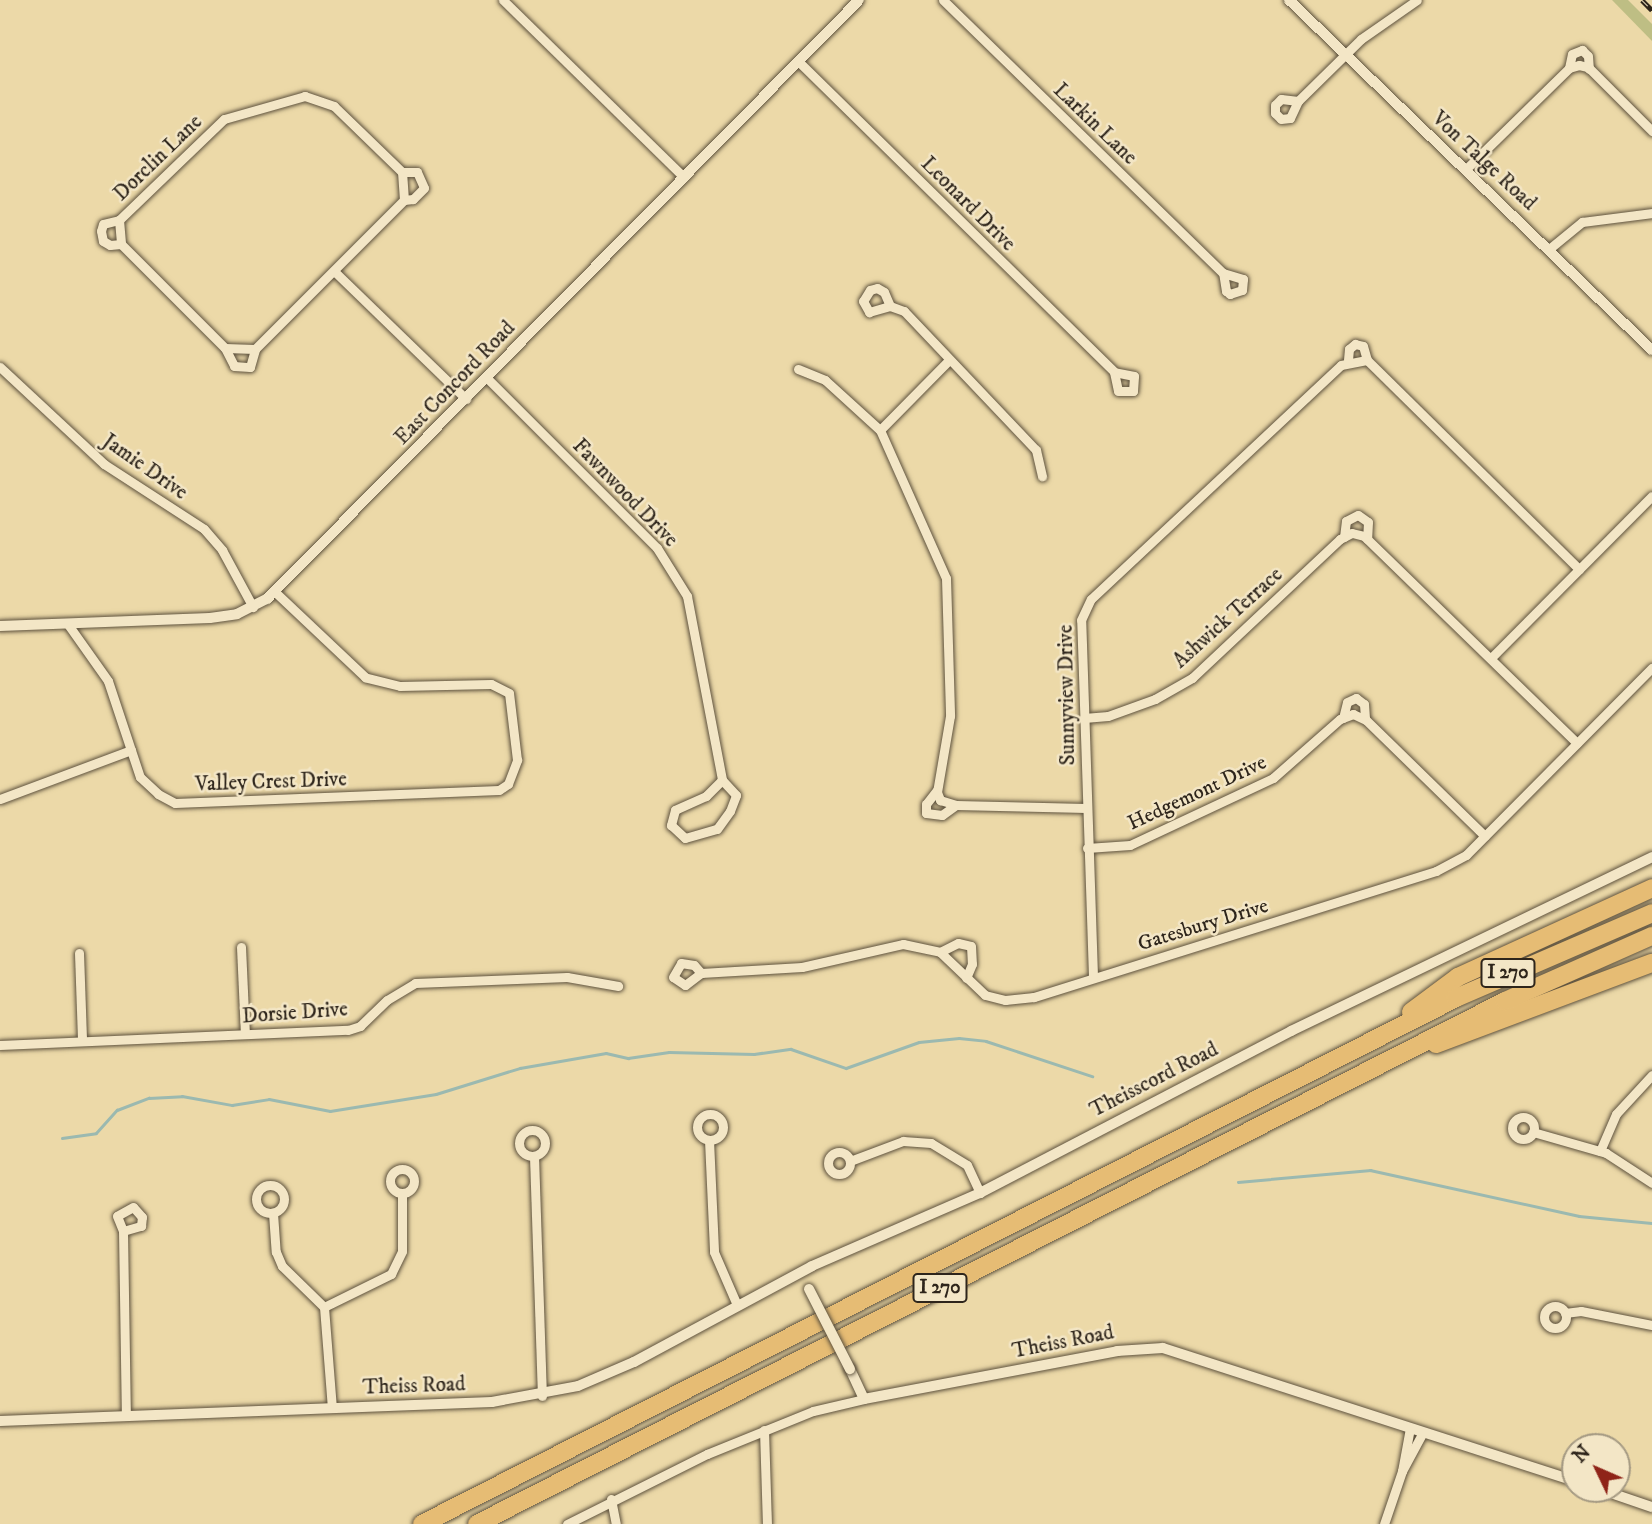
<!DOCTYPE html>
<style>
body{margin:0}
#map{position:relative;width:1652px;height:1524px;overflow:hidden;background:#ecd9a8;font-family:"IM FELL DW Pica",serif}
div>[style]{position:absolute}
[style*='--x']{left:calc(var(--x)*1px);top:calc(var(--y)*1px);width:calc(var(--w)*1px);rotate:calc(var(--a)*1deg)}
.green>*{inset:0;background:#bebe84}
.stream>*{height:2.5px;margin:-1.25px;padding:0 1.25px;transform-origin:1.25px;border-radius:1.25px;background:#9bb9b0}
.roads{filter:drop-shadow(0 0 2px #5e523e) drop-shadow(0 0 2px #5e523e)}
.minor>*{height:9px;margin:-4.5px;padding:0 4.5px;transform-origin:4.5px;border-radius:4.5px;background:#f3e6c6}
.minor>.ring{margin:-4.5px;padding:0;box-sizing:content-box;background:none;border:9px solid #f3e6c6;border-radius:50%}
.tertiary>*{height:10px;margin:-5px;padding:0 5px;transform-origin:5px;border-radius:5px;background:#f3e6c6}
.motorway>*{height:18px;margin:-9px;padding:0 9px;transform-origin:9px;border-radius:9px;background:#e6bc74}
.rail>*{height:5px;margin-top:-2.5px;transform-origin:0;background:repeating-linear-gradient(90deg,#f3e6c6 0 8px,#2e251b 0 16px);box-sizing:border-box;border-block:2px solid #2e251b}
.bridges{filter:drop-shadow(0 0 2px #5e523e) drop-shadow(0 0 2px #5e523e)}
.tertiary-bridge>*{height:10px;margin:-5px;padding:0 5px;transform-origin:5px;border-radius:5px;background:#f3e6c6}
span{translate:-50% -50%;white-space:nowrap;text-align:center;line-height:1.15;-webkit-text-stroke:5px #f3e6c6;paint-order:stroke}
.shield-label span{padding:2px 5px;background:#f3e6c6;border:2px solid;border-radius:5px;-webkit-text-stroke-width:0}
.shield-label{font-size:19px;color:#2e251b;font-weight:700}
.street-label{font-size:21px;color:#2e251b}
.north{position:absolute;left:1561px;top:1433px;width:70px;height:70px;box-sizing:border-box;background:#f3e6c6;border:2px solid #a49982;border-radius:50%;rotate:314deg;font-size:19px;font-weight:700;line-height:28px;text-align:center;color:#2e251b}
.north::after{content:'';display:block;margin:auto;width:24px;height:32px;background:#8f2418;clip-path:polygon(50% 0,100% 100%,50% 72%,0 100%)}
</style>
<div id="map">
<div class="green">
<div style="clip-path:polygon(1612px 0,1628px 0,1652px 24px,1652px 41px)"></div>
</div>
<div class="stream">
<div style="--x:62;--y:1138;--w:34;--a:-8"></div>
<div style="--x:96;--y:1133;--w:31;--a:-48"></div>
<div style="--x:117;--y:1110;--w:34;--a:-21"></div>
<div style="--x:149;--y:1098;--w:33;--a:-3"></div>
<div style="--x:182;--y:1096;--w:51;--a:10.2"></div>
<div style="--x:232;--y:1105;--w:37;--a:-9"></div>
<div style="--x:269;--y:1099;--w:62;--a:11.1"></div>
<div style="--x:330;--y:1111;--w:107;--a:-9.1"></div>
<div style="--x:436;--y:1094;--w:88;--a:-17.2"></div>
<div style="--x:520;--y:1068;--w:87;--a:-9.9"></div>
<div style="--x:606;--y:1053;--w:23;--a:13"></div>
<div style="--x:628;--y:1058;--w:41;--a:-8.3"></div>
<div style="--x:669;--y:1052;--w:85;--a:1.3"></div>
<div style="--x:754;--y:1054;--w:37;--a:-8"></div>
<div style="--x:791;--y:1049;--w:58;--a:19.1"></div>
<div style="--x:846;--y:1068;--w:77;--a:-19.6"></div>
<div style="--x:919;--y:1042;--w:40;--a:-5.7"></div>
<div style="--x:959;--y:1038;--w:27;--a:6"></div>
<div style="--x:986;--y:1041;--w:112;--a:18.3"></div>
<div style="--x:1238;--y:1182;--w:133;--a:-5.2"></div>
<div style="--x:1370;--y:1170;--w:214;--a:12.4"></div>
<div style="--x:1579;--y:1216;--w:73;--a:5.5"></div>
</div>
<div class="roads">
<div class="minor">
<div style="--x:503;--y:0;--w:253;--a:44.4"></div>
<div style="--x:943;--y:0;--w:391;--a:44.3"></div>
<div style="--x:1223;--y:273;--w:21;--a:17"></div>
<div style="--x:1243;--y:279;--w:11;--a:95"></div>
<div style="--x:1242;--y:290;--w:13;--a:162"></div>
<div style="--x:1230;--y:294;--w:5;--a:-143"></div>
<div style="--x:1226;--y:291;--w:18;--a:-99"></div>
<div style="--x:799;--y:62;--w:442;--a:44.5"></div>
<div style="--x:1114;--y:372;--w:19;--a:78"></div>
<div style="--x:1118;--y:391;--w:15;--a:0"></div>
<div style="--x:1133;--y:391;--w:15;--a:-86"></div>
<div style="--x:1134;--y:376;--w:20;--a:-169"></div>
<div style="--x:1569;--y:68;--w:14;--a:-78"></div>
<div style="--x:1572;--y:54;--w:11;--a:-22"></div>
<div style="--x:1582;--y:50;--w:8;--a:45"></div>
<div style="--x:1588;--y:56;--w:13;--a:86"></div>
<div style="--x:1298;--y:101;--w:17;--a:-173"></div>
<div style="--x:1281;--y:99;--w:8;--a:135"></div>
<div style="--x:1275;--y:105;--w:8;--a:90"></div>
<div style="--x:1275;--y:113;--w:8;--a:45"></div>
<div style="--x:1281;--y:119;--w:9;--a:-6"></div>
<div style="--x:1290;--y:118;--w:19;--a:-65"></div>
<div style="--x:1298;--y:101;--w:88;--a:-44.5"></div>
<div style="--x:1361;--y:39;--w:68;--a:-34.9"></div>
<div style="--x:1466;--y:169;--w:144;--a:-44.4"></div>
<div style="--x:1569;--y:68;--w:10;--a:-17"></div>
<div style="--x:1579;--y:65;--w:9;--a:13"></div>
<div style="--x:1588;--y:67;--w:91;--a:45"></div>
<div style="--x:402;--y:172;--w:15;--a:0"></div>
<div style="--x:417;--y:172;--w:17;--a:66"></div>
<div style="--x:424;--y:188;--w:16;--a:135"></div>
<div style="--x:413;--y:199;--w:9;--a:174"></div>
<div style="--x:119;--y:220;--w:16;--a:166"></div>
<div style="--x:103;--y:224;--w:7;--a:106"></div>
<div style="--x:101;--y:231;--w:10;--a:79"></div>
<div style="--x:103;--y:241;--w:8;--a:30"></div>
<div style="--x:110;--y:245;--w:11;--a:-5"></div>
<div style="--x:1549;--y:249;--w:43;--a:-39.3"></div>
<div style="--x:1582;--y:222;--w:71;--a:-7.3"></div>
<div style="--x:334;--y:271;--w:184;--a:44.1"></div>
<div style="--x:890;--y:306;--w:15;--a:-113"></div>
<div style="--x:884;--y:292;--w:8;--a:-150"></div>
<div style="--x:877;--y:288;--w:7;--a:164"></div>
<div style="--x:870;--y:290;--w:13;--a:122"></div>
<div style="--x:863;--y:301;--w:13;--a:61"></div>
<div style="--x:869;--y:312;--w:22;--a:-16"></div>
<div style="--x:890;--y:306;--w:15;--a:20"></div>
<div style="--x:904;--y:311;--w:192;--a:46.5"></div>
<div style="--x:1036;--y:450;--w:27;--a:77"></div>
<div style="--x:225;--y:348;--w:20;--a:63"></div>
<div style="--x:234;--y:366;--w:16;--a:4"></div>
<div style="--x:250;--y:367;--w:19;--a:-74"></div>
<div style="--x:255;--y:349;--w:211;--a:-45"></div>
<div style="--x:404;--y:200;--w:28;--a:-94"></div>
<div style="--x:402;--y:172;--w:95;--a:-135.9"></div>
<div style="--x:334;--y:106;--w:31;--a:-161"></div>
<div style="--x:305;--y:96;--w:84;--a:164.1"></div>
<div style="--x:224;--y:119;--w:146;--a:136.1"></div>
<div style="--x:119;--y:220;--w:24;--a:85"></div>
<div style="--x:121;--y:244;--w:147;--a:45"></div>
<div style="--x:225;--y:348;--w:30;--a:2"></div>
<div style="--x:1348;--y:360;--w:11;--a:-85"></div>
<div style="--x:1349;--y:349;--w:8;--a:-40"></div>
<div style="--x:1355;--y:344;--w:8;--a:14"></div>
<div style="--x:1363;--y:346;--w:15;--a:74"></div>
<div style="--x:0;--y:367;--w:142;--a:43"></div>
<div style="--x:104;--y:464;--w:119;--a:33"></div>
<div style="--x:204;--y:529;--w:28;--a:49"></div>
<div style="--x:222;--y:550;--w:65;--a:61.5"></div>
<div style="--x:798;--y:369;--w:29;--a:22"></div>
<div style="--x:825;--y:380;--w:74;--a:42.3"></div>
<div style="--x:880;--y:430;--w:162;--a:66"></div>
<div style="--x:946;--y:578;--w:138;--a:88.3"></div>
<div style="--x:950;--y:716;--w:77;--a:99.7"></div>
<div style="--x:937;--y:792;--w:9;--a:69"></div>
<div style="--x:940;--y:800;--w:17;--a:17"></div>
<div style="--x:956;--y:805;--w:130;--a:1.3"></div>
<div style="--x:487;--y:378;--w:240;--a:45"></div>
<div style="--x:657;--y:548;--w:57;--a:58"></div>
<div style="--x:687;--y:596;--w:187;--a:79.2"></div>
<div style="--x:722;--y:780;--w:23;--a:135"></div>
<div style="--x:706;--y:796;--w:34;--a:156"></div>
<div style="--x:675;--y:810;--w:16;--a:105"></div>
<div style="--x:671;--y:825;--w:19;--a:43"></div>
<div style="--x:685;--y:838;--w:33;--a:-16"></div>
<div style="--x:717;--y:829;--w:22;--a:-54"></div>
<div style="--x:730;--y:811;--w:17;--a:-69"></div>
<div style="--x:736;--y:795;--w:21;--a:-133"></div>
<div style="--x:880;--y:430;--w:98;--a:-45.4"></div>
<div style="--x:1344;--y:537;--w:16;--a:-83"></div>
<div style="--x:1346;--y:521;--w:13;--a:-27"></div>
<div style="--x:1358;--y:515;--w:12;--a:35"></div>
<div style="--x:1368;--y:522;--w:17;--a:93"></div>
<div style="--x:67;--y:623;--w:71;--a:54.7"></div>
<div style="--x:108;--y:681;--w:101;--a:71.6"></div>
<div style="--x:140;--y:777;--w:25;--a:43"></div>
<div style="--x:158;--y:794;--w:19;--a:28"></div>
<div style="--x:175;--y:803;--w:324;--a:-2.3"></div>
<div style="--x:499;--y:790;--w:11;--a:-34"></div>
<div style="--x:508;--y:784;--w:26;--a:-69"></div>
<div style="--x:517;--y:760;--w:67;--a:-96.8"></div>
<div style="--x:509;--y:693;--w:20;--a:-153"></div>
<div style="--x:491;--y:684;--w:91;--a:178.7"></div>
<div style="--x:400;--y:686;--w:36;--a:-166"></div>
<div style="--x:365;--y:677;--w:124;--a:-136.6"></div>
<div style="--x:1491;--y:658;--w:228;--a:-45.2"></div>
<div style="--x:1084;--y:718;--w:24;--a:-5"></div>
<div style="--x:1108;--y:716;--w:50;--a:-19.9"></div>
<div style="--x:1155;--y:699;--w:43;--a:-29.6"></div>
<div style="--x:1192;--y:678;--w:203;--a:-43.2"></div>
<div style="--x:1340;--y:539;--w:13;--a:-27"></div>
<div style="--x:1352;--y:533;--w:12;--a:14"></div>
<div style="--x:1364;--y:536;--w:297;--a:44.2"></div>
<div style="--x:1343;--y:718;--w:16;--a:-76"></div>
<div style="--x:1347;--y:702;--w:10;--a:-24"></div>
<div style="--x:1356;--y:698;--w:10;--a:37"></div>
<div style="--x:1364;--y:704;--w:15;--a:86"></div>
<div style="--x:937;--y:790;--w:18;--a:128"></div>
<div style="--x:926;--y:804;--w:9;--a:90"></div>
<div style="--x:926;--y:813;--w:16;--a:7"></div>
<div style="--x:942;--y:815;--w:17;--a:-36"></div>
<div style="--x:0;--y:799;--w:140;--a:-20.5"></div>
<div style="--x:1087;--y:848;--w:43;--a:-4"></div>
<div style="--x:1130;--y:845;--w:158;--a:-25.1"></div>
<div style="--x:1273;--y:778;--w:89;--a:-41.4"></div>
<div style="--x:1340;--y:719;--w:14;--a:-21"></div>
<div style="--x:1353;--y:714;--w:14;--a:25"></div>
<div style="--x:1366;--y:720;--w:166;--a:44.3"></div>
<div style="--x:241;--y:947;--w:87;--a:87.4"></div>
<div style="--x:940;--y:952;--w:20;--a:-27"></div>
<div style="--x:958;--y:943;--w:13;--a:13"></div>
<div style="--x:971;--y:946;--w:18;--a:87"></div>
<div style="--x:972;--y:964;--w:15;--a:113"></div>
<div style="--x:79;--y:953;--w:88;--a:88"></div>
<div style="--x:701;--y:973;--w:20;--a:143"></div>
<div style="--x:685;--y:985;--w:14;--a:-146"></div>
<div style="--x:673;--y:977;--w:16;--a:-60"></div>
<div style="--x:681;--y:963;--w:13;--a:9"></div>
<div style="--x:694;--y:965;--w:11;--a:49"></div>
<div style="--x:701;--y:973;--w:101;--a:-3.4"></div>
<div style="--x:802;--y:967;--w:104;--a:-12.8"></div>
<div style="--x:903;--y:944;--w:38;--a:12"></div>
<div style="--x:940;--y:952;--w:62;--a:43.7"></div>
<div style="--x:985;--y:995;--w:21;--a:14"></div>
<div style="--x:1005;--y:1000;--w:29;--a:-6"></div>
<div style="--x:1034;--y:997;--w:421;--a:-17.4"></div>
<div style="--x:1436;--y:871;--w:34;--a:-28"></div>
<div style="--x:1466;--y:855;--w:264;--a:-45.2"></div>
<div style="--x:1093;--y:976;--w:356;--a:-91.9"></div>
<div style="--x:1081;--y:620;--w:23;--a:-65"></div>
<div style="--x:1091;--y:599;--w:342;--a:-43.1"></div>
<div style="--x:1341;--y:365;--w:26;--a:-11"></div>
<div style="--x:1367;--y:360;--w:298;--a:44.6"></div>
<div style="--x:0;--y:1045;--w:348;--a:-2.5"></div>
<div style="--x:348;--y:1030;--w:13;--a:-18"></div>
<div style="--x:360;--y:1026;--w:37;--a:-44"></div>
<div style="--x:387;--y:1000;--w:33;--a:-31"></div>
<div style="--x:415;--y:983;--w:152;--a:-2.3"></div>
<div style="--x:567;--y:977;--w:52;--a:10"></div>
<div class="ring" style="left:697px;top:1114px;width:17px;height:17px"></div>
<div class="ring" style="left:1512px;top:1117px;width:13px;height:13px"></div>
<div class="ring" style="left:519px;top:1130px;width:17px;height:17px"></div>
<div style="--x:1533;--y:1132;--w:76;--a:16"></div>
<div style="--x:1606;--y:1153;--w:55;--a:33.1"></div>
<div style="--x:709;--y:1140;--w:112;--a:87.4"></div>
<div style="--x:714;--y:1252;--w:58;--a:66.5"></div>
<div style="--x:1600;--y:1151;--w:40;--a:-66.6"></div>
<div style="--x:1616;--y:1114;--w:53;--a:-47.3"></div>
<div class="ring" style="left:828px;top:1152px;width:13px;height:13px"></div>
<div style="--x:534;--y:1156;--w:240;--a:88.1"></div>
<div style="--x:850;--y:1161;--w:57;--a:-20.7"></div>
<div style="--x:903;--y:1141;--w:28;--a:4"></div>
<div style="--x:931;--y:1143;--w:42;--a:31.4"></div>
<div style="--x:967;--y:1165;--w:31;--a:65"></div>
<div class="ring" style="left:390px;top:1169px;width:15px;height:15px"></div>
<div class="ring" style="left:256px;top:1185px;width:19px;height:19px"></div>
<div style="--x:273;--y:1213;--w:39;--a:86"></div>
<div style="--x:276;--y:1252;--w:15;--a:67"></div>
<div style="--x:282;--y:1266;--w:59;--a:44.3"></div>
<div style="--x:324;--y:1307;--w:101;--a:85.5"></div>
<div style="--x:123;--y:1231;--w:19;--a:-16"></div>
<div style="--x:141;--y:1226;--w:9;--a:-84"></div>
<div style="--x:142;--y:1217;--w:13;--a:-132"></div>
<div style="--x:133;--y:1207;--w:18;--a:151"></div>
<div style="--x:117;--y:1216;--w:16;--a:68"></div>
<div style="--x:123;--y:1231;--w:184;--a:89.1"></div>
<div class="ring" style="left:1544px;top:1306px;width:13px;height:13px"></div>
<div style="--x:324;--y:1307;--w:75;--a:-26.2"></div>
<div style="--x:391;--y:1274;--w:25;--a:-64"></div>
<div style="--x:402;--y:1251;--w:57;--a:-90"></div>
<div style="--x:1565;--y:1313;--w:16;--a:-7"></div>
<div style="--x:1581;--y:1311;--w:72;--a:11.2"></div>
<div style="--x:764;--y:1430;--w:94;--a:88.2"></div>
<div style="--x:1402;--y:1471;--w:44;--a:-61.7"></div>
<div style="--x:611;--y:1499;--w:25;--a:79"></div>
<div style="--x:567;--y:1524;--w:157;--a:-26.6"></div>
<div style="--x:707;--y:1454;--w:114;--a:-22.1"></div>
<div style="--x:813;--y:1411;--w:52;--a:-13.2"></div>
<div style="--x:1384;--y:1524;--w:56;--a:-71.2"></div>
<div style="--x:1402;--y:1471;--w:44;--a:-79.5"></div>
</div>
<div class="tertiary">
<div style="--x:1289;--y:0;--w:504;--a:43.96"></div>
<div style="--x:0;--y:626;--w:210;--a:-2.2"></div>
<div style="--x:210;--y:618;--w:27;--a:-8"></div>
<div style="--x:237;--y:614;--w:34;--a:-27"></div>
<div style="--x:267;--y:599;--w:842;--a:-45.34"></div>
<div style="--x:850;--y:1369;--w:33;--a:65"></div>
<div style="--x:864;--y:1399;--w:258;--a:-10.7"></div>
<div style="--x:1117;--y:1351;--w:46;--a:-3.7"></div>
<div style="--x:1163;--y:1348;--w:433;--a:17.9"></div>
<div style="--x:0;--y:1421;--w:492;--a:-2.2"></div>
<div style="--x:492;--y:1402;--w:87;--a:-10.5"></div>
<div style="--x:578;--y:1386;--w:61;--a:-23.2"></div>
<div style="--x:634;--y:1362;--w:202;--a:-28.3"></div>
<div style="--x:812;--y:1266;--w:183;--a:-23.5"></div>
<div style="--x:980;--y:1193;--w:351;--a:-27.5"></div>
<div style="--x:1291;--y:1031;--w:401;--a:-25.7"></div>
<div style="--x:1599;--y:1489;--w:56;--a:18.8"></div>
</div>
<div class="motorway">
<div style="--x:1411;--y:1012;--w:59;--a:-36.7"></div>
<div style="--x:1458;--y:977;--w:213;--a:-24.6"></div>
<div style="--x:1436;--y:1044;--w:231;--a:-20.6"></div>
<div style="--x:422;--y:1524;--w:1160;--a:-26.96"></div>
<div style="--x:1456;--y:998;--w:214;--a:-23.4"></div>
<div style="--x:477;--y:1524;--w:1153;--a:-26.96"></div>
<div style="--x:1505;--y:1001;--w:161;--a:-23.9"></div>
</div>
</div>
<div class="rail">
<div style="--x:1642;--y:0;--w:14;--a:45"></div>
</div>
<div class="bridges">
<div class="tertiary-bridge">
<div style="--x:809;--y:1289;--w:90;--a:62.9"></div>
</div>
</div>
<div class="shield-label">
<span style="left:1508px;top:973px">I 270</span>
<span style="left:940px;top:1288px">I 270</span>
</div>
<div class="street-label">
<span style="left:1095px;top:124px;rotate:44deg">Larkin Lane</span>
<span style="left:158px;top:158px;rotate:-44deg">Dorclin Lane</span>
<span style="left:1484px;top:161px;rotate:43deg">Von Talge Road</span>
<span style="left:968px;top:204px;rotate:45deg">Leonard Drive</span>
<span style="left:455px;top:383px;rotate:-46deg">East Concord Road</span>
<span style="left:145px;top:467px;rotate:35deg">Jamie Drive</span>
<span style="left:625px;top:493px;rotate:46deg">Fawnwood Drive</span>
<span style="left:1228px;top:618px;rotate:-42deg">Ashwick Terrace</span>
<span style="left:1067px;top:695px;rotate:-91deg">Sunnyview Drive</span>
<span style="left:271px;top:782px;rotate:-2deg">Valley Crest Drive</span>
<span style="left:1197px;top:793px;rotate:-25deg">Hedgemont Drive</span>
<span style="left:1203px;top:925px;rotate:-17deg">Gatesbury Drive</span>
<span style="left:295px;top:1013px;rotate:-4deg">Dorsie Drive</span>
<span style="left:1154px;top:1080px;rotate:-27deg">Theisscord Road</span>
<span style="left:1063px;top:1342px;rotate:-11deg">Theiss Road</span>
<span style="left:414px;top:1386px;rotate:-2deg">Theiss Road</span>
</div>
<div class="north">N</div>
</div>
